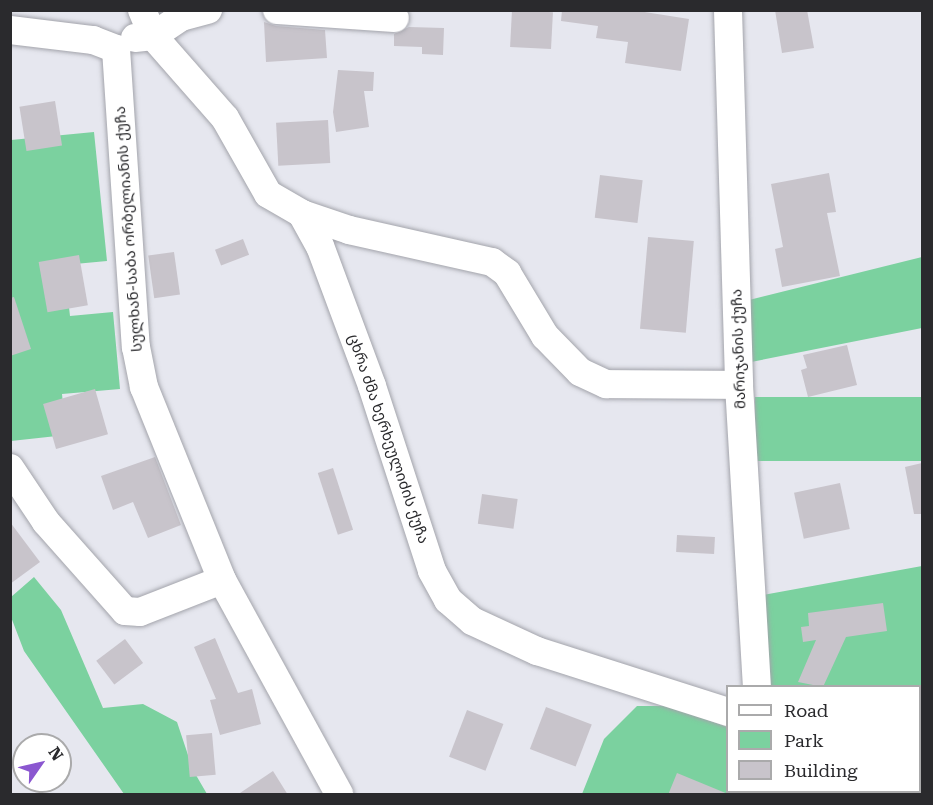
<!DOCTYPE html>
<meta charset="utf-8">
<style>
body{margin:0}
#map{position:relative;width:933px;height:805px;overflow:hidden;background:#e6e7ef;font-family:"Roboto Serif","Noto Sans Georgian",serif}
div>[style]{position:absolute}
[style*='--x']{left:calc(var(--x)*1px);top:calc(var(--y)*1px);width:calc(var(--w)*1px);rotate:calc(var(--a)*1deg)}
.green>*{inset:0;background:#7bd19f;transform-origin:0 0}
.building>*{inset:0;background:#c8c4cb;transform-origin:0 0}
.roads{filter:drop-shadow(0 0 2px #a3a4ab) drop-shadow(0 0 2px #a3a4ab)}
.minor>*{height:28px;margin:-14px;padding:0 14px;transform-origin:14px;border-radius:14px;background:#fff}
span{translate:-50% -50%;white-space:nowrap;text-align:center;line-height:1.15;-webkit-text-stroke:5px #fff;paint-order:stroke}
.street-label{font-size:15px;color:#2a2a2d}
.frame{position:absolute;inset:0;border:12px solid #2a2a2d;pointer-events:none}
.legend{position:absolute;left:726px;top:685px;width:195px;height:108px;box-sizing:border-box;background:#fff;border:2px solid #aaaaab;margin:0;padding:8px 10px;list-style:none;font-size:18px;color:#2a2a2d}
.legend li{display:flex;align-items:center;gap:12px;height:30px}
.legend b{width:30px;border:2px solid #aaaaab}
.north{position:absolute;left:12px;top:733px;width:60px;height:60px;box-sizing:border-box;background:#fff;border:2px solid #aaaaab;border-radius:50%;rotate:56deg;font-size:16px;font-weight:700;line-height:24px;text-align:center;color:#2a2a2d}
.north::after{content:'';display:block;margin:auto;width:21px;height:27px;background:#8b57d0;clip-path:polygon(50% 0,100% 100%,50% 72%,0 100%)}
</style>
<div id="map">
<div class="green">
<div style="clip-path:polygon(94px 132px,107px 261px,64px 265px,70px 316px,113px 312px,120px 389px,62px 394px,66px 435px,11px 441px,11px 140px)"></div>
<div style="clip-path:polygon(922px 257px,922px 328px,751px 362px,749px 300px)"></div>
<div style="left:922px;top:397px;width:64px;height:167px;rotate:90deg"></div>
<div style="clip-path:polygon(922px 566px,922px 777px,920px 686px,766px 686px,763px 595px)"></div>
<div style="clip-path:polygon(34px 577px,61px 610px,103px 708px,143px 704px,177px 722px,193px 770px,207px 794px,124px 794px,24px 651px,11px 617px,11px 597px)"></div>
<div style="clip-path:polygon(637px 706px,670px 706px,727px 727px,728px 792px,916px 794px,582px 794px,604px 739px)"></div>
</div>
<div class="building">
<div style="left:512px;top:10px;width:41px;height:37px;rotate:3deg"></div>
<div style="clip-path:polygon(562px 10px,632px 10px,689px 19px,681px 71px,625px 63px,628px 42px,596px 38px,598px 26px,561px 21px)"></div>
<div style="clip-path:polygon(775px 10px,807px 10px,814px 48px,782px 53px)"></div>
<div style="clip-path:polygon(264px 22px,276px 26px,325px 30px,327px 58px,266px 62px)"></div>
<div style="clip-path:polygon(409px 27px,444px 28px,443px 55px,422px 54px,422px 47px,394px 46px,394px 34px)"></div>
<div style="clip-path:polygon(338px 70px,374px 72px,373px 91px,364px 91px,369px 127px,336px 132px,333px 112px)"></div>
<div style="left:55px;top:101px;width:45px;height:36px;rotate:81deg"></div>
<div style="left:328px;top:120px;width:43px;height:52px;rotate:87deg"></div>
<div style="clip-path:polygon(829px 173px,836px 212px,827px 213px,840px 276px,782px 287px,775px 249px,783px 247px,771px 184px)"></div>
<div style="left:600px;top:175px;width:43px;height:43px;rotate:7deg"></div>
<div style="left:648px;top:237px;width:46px;height:92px;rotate:5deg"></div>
<div style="left:243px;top:239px;width:17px;height:30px;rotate:69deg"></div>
<div style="left:174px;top:252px;width:43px;height:26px;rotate:82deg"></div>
<div style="left:79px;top:255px;width:51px;height:41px;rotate:80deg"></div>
<div style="clip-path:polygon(14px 297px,31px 349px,10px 356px,10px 298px)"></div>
<div style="clip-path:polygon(847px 345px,857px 385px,808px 397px,801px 370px,807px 368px,803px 355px)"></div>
<div style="left:95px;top:389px;width:47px;height:54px;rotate:74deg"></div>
<div style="clip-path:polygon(155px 457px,181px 525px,148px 538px,133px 502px,113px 510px,101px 476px)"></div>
<div style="clip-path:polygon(922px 463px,922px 514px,914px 514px,905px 467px)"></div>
<div style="left:333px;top:468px;width:65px;height:16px;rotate:72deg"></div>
<div style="left:840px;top:483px;width:47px;height:47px;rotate:78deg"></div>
<div style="left:482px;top:494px;width:36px;height:30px;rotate:8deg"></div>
<div style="clip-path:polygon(10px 522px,40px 562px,10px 584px)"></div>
<div style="left:677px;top:535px;width:38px;height:17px;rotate:3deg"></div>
<div style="clip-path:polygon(883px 603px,887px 631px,846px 637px,823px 687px,798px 682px,816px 640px,803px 642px,801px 627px,809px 626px,808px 613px)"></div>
<div style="clip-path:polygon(215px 638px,238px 693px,252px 689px,261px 724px,220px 735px,210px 700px,216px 699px,194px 647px)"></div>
<div style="left:125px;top:639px;width:30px;height:36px;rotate:53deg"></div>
<div style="left:546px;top:707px;width:49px;height:45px;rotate:21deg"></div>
<div style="left:467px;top:710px;width:39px;height:50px;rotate:21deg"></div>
<div style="left:212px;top:733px;width:42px;height:26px;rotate:85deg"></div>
<div style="clip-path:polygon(273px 771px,288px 795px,237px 795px)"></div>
<div style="clip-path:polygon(677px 773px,728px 794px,728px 795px,668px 795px)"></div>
</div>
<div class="roads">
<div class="minor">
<div style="--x:142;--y:10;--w:28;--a:67"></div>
<div style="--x:153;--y:36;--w:109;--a:48.7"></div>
<div style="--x:225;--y:118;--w:87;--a:60.5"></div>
<div style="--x:268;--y:194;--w:39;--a:30"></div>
<div style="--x:302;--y:214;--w:37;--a:61"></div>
<div style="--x:320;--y:246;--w:149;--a:69.6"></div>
<div style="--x:372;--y:386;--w:194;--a:72"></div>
<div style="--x:432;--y:571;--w:33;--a:61"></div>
<div style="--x:448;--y:600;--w:32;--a:41"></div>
<div style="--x:472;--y:621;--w:72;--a:24.8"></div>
<div style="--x:537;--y:651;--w:201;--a:17.7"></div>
<div style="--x:277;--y:10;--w:118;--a:3.9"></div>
<div style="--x:728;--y:10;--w:375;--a:88.3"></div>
<div style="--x:739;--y:385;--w:302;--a:86.6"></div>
<div style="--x:10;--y:30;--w:84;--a:6.9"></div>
<div style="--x:93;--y:40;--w:25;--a:21"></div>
<div style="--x:116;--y:49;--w:299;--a:86.2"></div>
<div style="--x:136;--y:347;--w:41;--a:78.7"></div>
<div style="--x:144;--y:387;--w:208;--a:68"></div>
<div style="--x:222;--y:580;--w:244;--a:61.3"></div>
<div style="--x:135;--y:38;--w:18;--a:-6"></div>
<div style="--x:153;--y:36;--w:34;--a:-34"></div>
<div style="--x:181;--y:17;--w:28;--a:-15"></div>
<div style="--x:302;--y:214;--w:50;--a:18.8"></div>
<div style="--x:349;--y:230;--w:147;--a:12.6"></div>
<div style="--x:492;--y:262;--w:19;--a:36"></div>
<div style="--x:507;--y:273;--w:74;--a:58.9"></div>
<div style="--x:545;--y:336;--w:50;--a:45.8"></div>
<div style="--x:580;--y:372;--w:29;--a:25"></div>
<div style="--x:606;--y:384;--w:133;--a:0.4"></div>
<div style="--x:10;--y:468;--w:65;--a:56.3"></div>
<div style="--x:46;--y:522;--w:119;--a:48.4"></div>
<div style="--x:125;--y:611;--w:15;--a:4"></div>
<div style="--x:140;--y:612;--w:88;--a:-21.3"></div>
<div style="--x:919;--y:792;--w:3;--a:18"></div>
</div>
</div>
<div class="street-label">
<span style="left:129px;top:229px;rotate:-94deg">სულხან-საბა ორბელიანის ქუჩა</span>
<span style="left:739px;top:349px;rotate:-92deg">მარიჯანის ქუჩა</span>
<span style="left:388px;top:439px;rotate:71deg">ცხრა ძმა ხერხეულიძის ქუჩა</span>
</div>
<div class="frame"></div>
<ul class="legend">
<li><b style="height:8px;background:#fff"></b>Road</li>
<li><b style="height:16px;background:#7bd19f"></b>Park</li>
<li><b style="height:16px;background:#c8c4cb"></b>Building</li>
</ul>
<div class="north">N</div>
</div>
